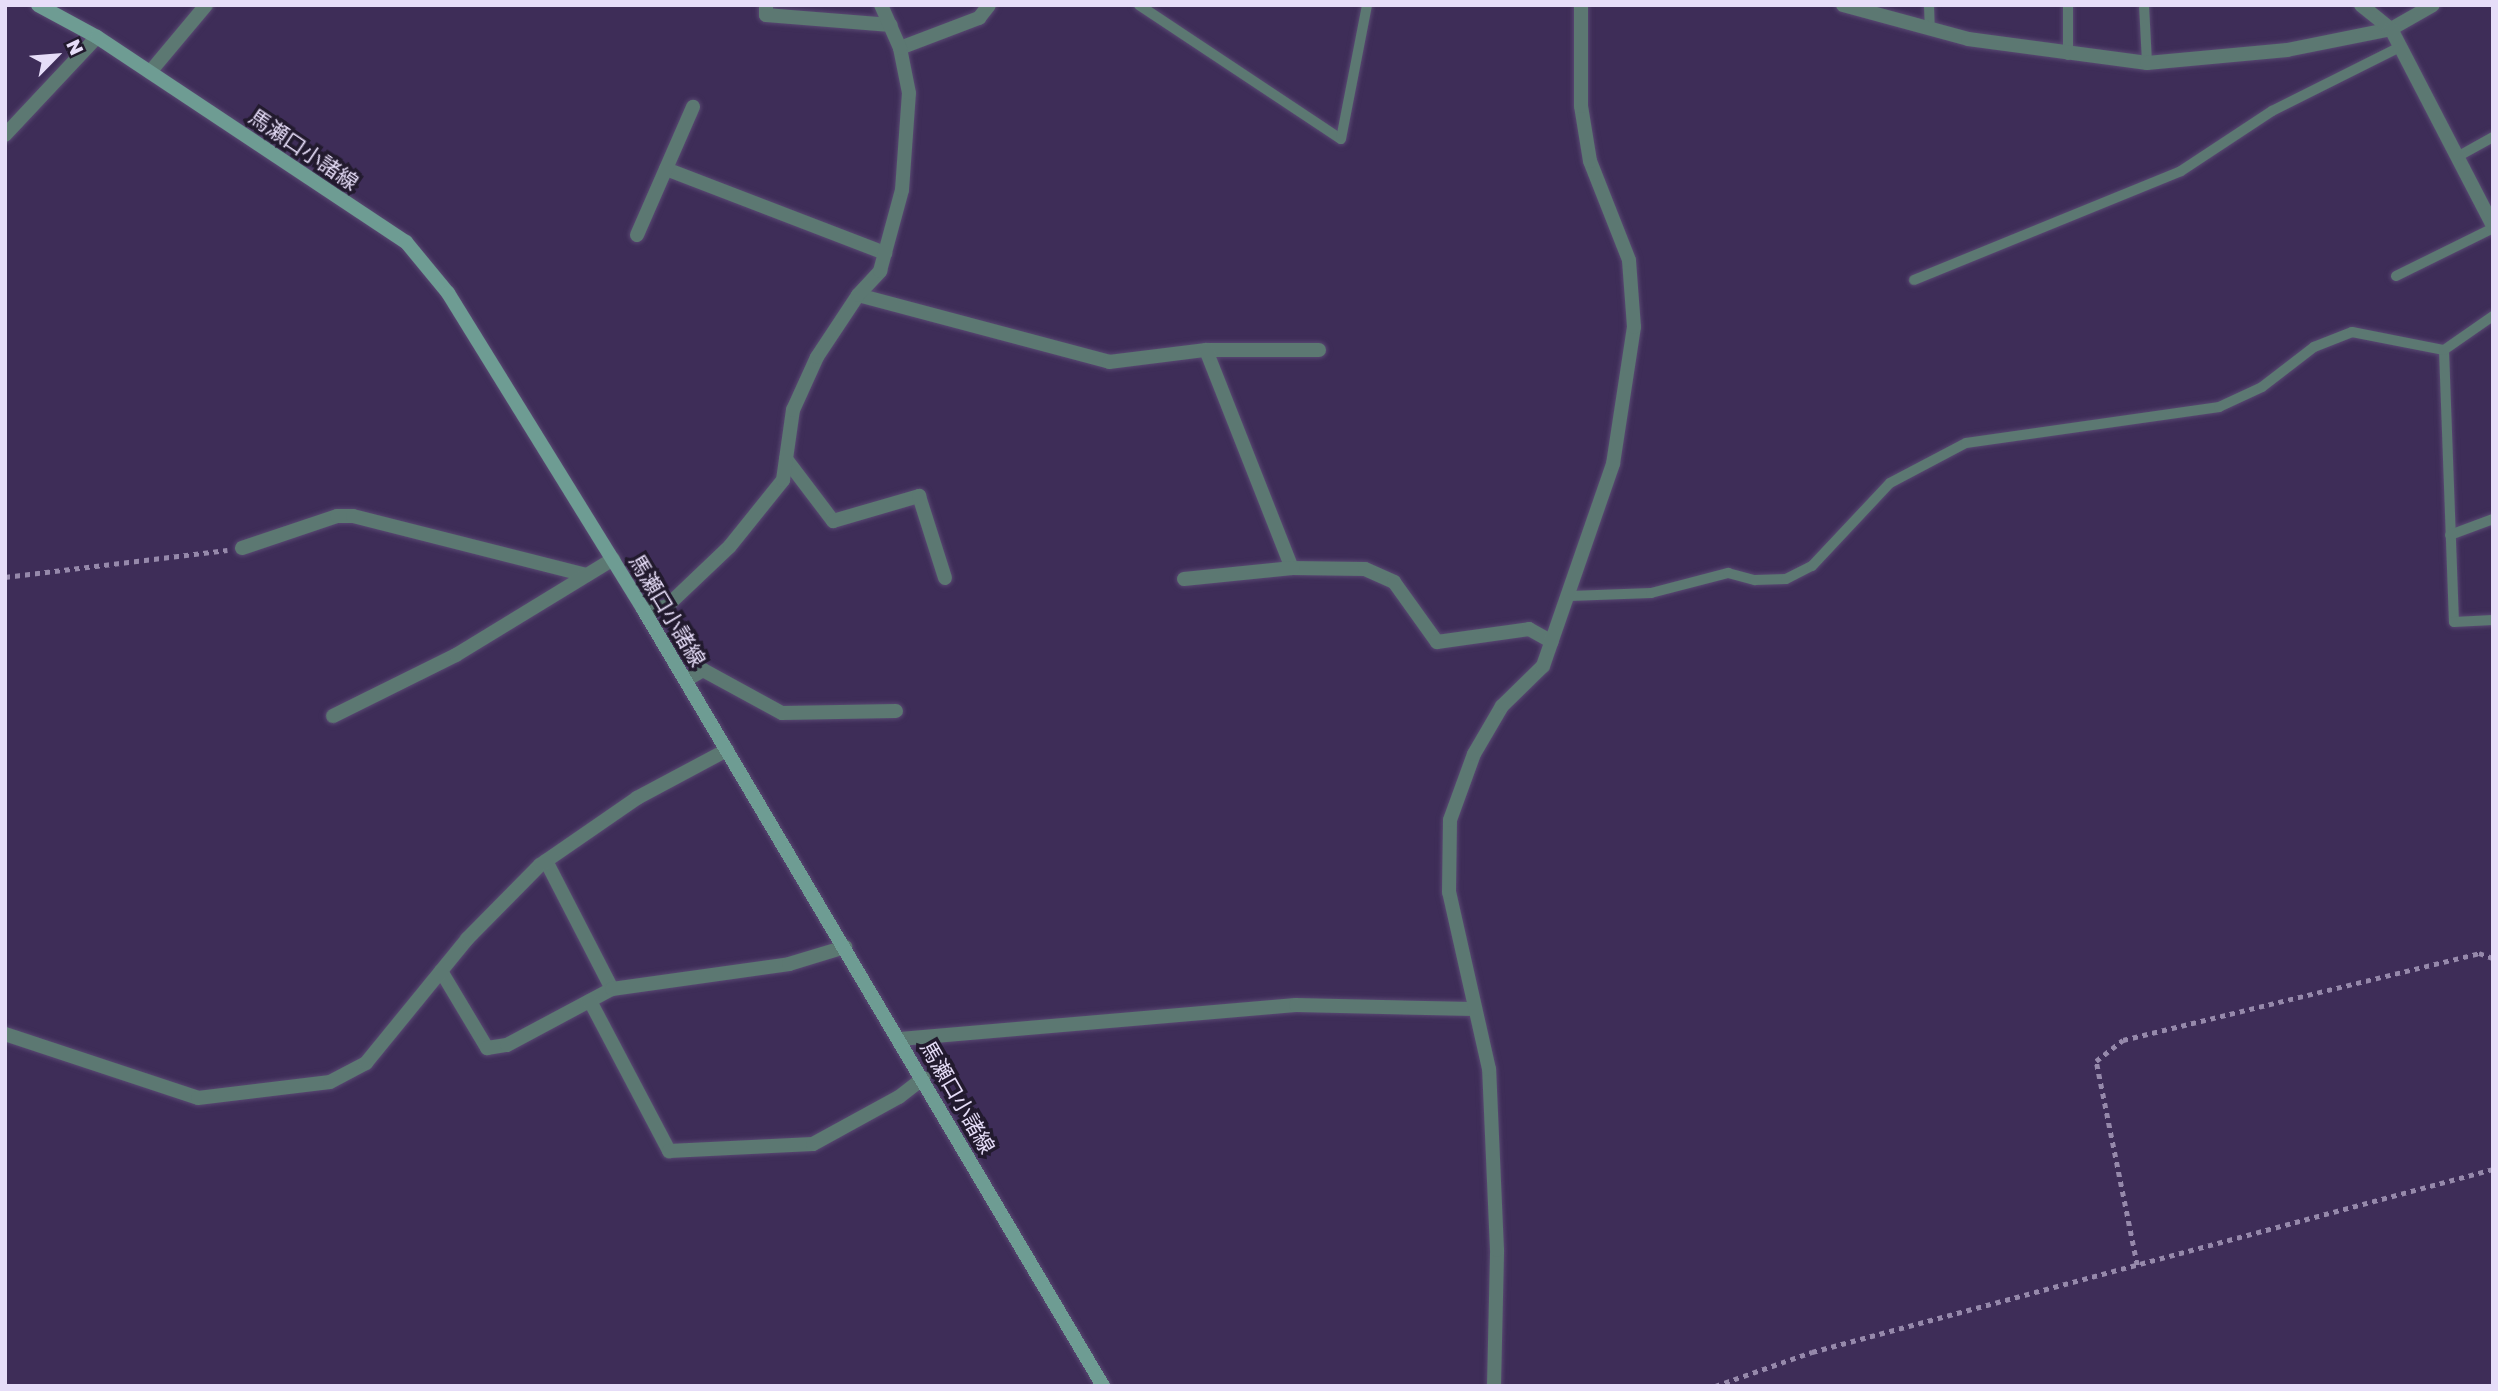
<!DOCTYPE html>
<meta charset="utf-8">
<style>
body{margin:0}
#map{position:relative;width:2498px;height:1391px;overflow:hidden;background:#3e2d58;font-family:"Golos Text","Noto Sans JP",sans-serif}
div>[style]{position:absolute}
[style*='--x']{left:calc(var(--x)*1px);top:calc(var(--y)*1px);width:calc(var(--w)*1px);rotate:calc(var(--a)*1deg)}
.path>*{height:4.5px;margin-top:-2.25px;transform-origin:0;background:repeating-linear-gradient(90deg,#9689ab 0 5px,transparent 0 10px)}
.roads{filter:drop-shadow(0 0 2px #594972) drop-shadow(0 0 2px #594972)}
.lane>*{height:10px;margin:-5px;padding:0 5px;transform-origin:5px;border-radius:5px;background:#5c7872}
.street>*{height:14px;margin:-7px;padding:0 7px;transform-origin:7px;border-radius:7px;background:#5c7872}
.secondary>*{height:14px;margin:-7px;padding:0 7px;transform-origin:7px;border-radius:7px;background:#6e9c93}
span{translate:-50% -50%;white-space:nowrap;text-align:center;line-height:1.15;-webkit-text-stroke:7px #221a2e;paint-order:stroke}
.street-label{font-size:21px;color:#e6ddf8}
.frame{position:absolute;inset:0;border:7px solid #e6ddf8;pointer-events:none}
.north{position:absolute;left:21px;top:21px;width:70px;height:70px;-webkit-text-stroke:5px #221a2e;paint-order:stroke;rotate:65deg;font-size:19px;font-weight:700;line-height:28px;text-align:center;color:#e6ddf8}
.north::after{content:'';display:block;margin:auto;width:24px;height:32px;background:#e6ddf8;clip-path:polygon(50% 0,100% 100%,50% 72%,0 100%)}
</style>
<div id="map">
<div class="path">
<div style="--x:5;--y:577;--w:224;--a:-6.9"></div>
<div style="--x:2137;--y:1265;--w:208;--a:-101.4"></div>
<div style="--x:2096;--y:1061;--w:34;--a:-38"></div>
<div style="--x:2123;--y:1040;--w:366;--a:-13.7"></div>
<div style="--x:2479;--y:953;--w:15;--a:20"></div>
<div style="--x:1715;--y:1386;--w:103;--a:-19.3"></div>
<div style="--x:1812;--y:1352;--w:705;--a:-15.04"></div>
</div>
<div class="roads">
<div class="lane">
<div style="--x:1139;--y:5;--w:242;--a:33.6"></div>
<div style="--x:1341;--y:139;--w:136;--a:-79"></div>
<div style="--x:1929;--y:5;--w:23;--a:88"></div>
<div style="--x:2068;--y:5;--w:50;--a:90"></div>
<div style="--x:2144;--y:5;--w:58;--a:87"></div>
<div style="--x:2457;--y:157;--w:41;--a:-29.1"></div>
<div style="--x:2396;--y:276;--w:108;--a:-26.3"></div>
<div style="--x:1914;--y:280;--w:288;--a:-22.2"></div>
<div style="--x:2181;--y:171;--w:109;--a:-33.4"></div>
<div style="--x:2272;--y:111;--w:143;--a:-26.6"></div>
<div style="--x:2444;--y:350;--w:272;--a:87.9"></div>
<div style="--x:2454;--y:622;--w:39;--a:-3"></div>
<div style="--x:2450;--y:535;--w:46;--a:-20.4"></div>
<div style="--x:1570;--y:596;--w:81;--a:-2.1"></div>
<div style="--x:1651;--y:593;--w:80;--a:-14.6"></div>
<div style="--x:1728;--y:573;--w:28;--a:15"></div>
<div style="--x:1755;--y:580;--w:31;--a:-2"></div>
<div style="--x:1786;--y:579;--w:29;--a:-27"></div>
<div style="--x:1812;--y:566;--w:114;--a:-46.8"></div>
<div style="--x:1890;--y:483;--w:86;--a:-27.8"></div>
<div style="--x:1966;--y:443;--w:256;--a:-8.1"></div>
<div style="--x:2219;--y:407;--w:47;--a:-24.9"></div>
<div style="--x:2262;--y:387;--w:66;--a:-37.6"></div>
<div style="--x:2314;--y:347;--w:41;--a:-21.5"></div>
<div style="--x:2352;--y:332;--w:94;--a:11.1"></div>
<div style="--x:2444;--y:350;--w:60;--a:-34.8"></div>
</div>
<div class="street">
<div style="--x:766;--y:5;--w:10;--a:90"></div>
<div style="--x:766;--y:15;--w:125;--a:4.6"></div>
<div style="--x:1843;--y:5;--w:130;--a:15.2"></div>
<div style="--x:1968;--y:39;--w:181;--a:7.6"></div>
<div style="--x:2147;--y:63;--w:141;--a:-5.3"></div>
<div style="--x:2287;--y:50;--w:106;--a:-11.4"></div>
<div style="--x:2391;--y:29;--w:48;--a:-29.7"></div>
<div style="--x:2361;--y:5;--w:38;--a:39"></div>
<div style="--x:2391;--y:29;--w:222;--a:62.6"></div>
<div style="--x:900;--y:48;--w:85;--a:-20.8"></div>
<div style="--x:979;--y:18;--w:16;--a:-52"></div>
<div style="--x:150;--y:72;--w:87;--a:-50.1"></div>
<div style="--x:5;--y:135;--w:134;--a:-46.8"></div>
<div style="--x:666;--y:169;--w:235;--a:21"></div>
<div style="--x:637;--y:235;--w:140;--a:-66.4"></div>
<div style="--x:858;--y:295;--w:260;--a:14.9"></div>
<div style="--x:1109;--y:362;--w:98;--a:-7.1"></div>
<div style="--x:1206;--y:350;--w:113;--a:0"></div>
<div style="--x:1206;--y:350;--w:234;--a:68.5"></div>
<div style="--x:1292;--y:568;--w:73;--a:0.8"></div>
<div style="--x:1365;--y:569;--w:32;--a:24"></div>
<div style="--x:1394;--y:582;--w:74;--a:54.4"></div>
<div style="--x:1437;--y:642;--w:93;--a:-8"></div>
<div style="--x:1529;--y:629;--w:26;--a:29"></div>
<div style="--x:786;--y:459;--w:78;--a:52.8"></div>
<div style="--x:833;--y:521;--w:90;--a:-16.2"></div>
<div style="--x:919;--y:496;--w:86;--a:72.4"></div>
<div style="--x:242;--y:548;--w:100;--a:-18.6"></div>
<div style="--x:337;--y:516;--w:16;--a:0"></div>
<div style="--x:353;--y:516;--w:240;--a:14.2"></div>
<div style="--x:1184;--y:579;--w:109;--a:-5.8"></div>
<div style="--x:643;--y:609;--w:23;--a:-5"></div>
<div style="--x:666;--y:607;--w:88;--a:-43.6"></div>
<div style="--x:730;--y:546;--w:85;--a:-51.2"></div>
<div style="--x:783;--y:480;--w:71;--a:-81.9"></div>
<div style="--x:793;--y:410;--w:58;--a:-65.6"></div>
<div style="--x:817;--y:357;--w:74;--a:-56.5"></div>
<div style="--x:858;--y:295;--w:33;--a:-47"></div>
<div style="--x:880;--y:271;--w:84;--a:-74.8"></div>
<div style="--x:902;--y:190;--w:97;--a:-85.9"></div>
<div style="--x:909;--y:93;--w:46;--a:-101.3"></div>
<div style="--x:900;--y:48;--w:47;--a:-113.8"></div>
<div style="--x:686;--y:680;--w:20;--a:-30"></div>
<div style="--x:703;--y:670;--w:90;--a:28.6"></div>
<div style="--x:782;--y:713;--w:114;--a:-1"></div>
<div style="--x:333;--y:716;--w:137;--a:-26.4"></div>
<div style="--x:456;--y:655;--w:184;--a:-31.4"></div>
<div style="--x:546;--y:861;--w:144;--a:62.7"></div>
<div style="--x:441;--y:971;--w:90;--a:59.1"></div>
<div style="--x:487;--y:1048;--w:20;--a:-9"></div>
<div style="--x:507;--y:1045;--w:119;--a:-28.1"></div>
<div style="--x:612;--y:989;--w:179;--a:-8"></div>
<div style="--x:789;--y:964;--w:59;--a:-16.9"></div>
<div style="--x:590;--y:1001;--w:170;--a:62.2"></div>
<div style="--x:669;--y:1151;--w:144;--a:-2.8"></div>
<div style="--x:813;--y:1144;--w:98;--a:-28.7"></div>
<div style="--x:899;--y:1097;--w:31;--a:-38"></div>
<div style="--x:5;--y:1034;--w:203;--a:18.3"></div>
<div style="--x:198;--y:1098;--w:133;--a:-6.9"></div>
<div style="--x:330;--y:1082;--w:41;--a:-27.8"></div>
<div style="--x:366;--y:1063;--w:160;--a:-50.8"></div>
<div style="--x:467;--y:939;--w:104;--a:-45.4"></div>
<div style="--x:540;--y:865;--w:118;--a:-34.6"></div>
<div style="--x:637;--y:798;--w:102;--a:-28.1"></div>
<div style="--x:900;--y:1039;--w:397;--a:-4.9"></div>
<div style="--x:1296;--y:1005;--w:177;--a:1.3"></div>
<div style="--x:1494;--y:1386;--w:136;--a:-88.7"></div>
<div style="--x:1497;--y:1250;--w:181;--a:-92.5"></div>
<div style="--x:1489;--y:1069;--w:181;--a:-102.7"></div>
<div style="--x:1449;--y:892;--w:72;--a:-89.2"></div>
<div style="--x:1450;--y:820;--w:70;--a:-70"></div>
<div style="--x:1474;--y:754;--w:56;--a:-59.7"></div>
<div style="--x:1502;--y:706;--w:57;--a:-44.3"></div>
<div style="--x:1543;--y:666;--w:214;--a:-70.9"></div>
<div style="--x:1613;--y:464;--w:139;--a:-81.3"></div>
<div style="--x:1634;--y:327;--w:67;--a:-94.3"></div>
<div style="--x:1629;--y:260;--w:106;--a:-111.5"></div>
<div style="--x:1590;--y:161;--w:56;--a:-99.3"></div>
<div style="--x:1581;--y:106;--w:101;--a:-90"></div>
</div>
<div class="secondary">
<div style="--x:38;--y:5;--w:67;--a:28.5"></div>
<div style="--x:97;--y:37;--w:371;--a:33.6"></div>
<div style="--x:406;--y:242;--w:66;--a:50.5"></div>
<div style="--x:448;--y:293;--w:371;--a:58.3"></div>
<div style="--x:643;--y:609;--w:903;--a:59.37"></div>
</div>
</div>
<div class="street-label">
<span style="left:304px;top:149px;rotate:34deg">馬瀬口小諸線</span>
<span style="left:668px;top:610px;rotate:59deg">馬瀬口小諸線</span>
<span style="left:958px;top:1097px;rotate:60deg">馬瀬口小諸線</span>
</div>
<div class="frame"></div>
<div class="north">N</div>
</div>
